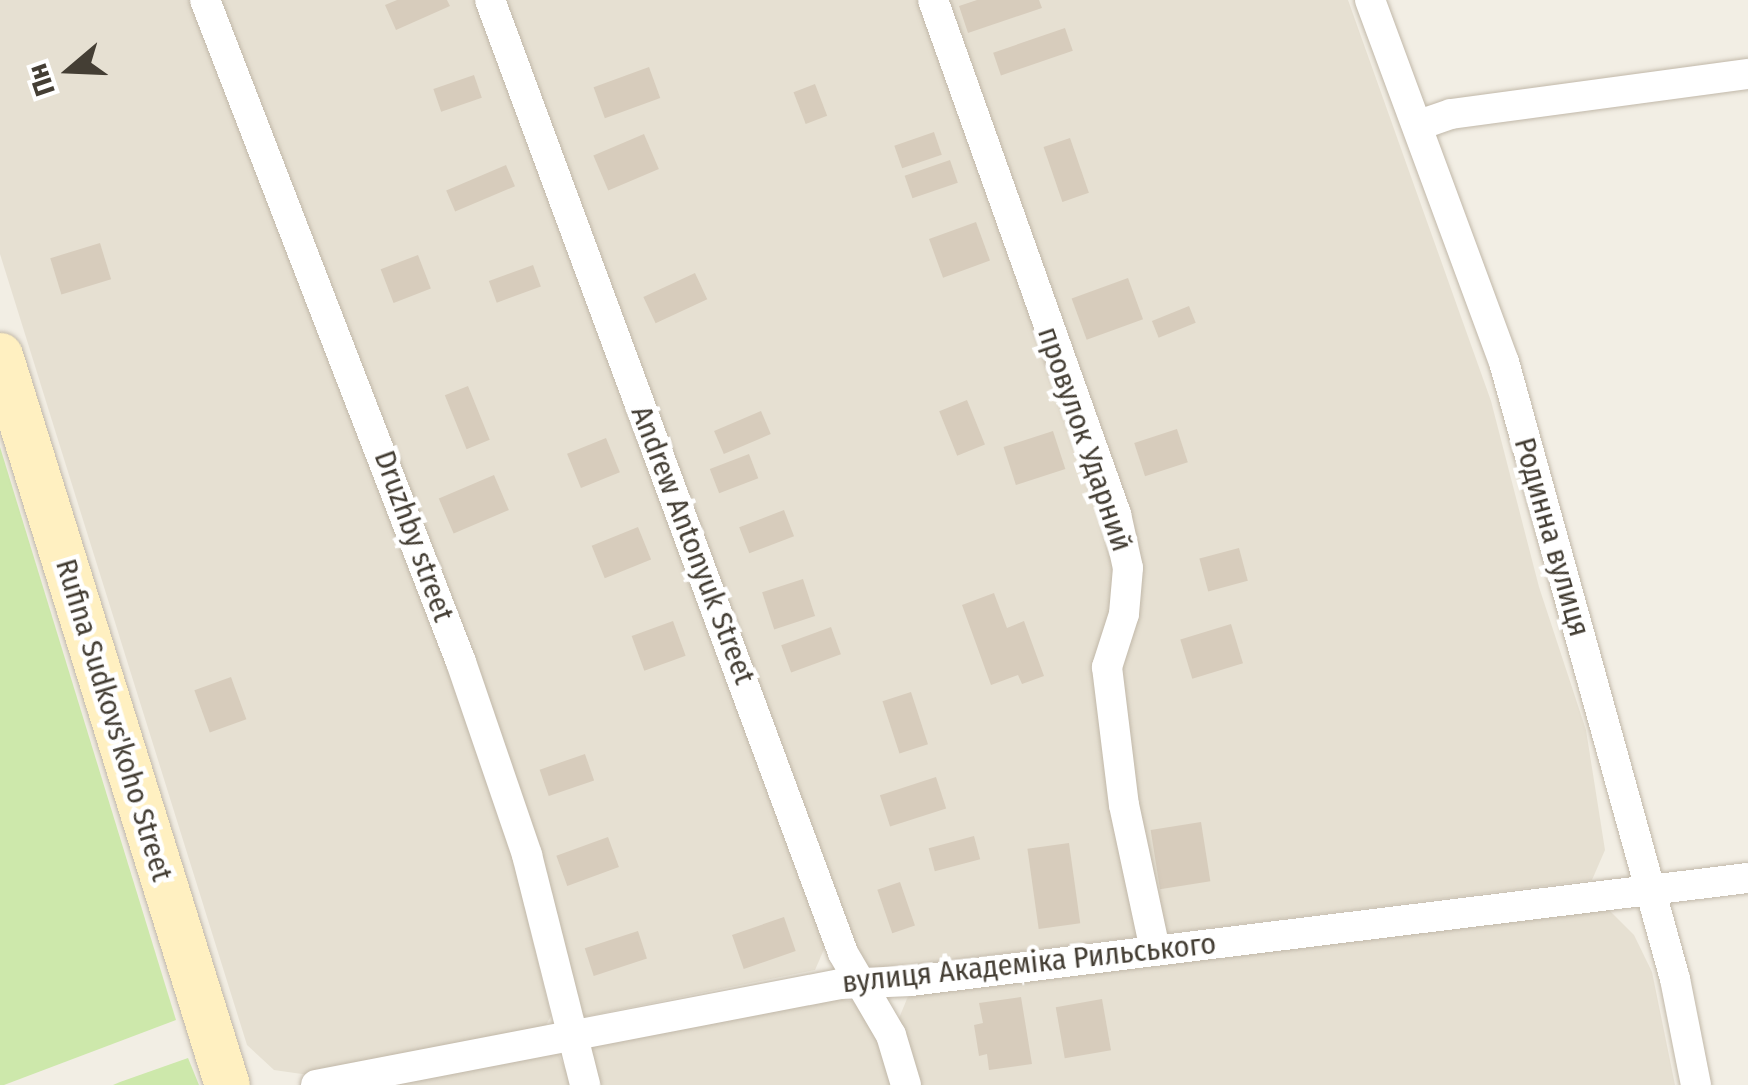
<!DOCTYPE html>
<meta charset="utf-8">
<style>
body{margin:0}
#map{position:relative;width:1748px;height:1085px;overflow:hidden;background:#f2eee4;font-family:"Fira Sans Condensed",sans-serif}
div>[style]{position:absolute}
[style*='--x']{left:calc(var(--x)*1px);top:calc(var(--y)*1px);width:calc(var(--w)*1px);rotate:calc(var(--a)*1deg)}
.residential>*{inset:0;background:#e6e0d2}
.green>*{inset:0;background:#cde8ab}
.building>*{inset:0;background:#d7ccbc;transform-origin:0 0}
.roads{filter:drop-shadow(0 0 2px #c1b8a9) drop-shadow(0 0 2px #c1b8a9)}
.street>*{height:30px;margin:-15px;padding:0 15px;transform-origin:15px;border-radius:15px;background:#fff}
.secondary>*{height:45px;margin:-22.5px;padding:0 22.5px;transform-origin:22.5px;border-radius:22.5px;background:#fff0c1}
span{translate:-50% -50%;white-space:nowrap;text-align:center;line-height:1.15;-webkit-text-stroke:9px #fff;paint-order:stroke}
.street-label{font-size:30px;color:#443e34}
.north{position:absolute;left:20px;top:20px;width:100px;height:100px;-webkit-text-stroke:8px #fff;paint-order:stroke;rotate:251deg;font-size:28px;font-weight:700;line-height:40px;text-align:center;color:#443e34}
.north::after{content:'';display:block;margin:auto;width:35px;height:45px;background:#443e34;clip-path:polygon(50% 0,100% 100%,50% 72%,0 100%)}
</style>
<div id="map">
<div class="residential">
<div style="clip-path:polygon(0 0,196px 0,338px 355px,509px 844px,551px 1016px,545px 1027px,309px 1075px,274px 1070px,247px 1045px,0 254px)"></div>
<div style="clip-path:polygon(212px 0,480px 0,825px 947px,815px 970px,578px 1018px)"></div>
<div style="clip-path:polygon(499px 0,1348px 0,1491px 401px,1539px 587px,1586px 730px,1605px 850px,1592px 880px,870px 970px,856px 958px,828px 868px)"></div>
<div style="clip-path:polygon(1607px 908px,1634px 935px,1652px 972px,1675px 1085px,918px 1085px,897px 1023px,909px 994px)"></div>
<div style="clip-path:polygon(833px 999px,852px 1001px,873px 1022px,898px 1085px,600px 1085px,590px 1047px)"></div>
<div style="clip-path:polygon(556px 1049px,573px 1085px,373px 1085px)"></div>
</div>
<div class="green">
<div style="clip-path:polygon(0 447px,176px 1020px,4px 1085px,0 1085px)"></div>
<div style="clip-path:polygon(188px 1058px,199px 1085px,113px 1085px,120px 1082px)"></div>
</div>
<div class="building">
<div style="clip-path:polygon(397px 0,447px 0,450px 6px,396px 30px,385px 5px)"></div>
<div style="clip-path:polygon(977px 0,1039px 0,1042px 8px,968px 33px,959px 6px)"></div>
<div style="left:1065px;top:28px;width:24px;height:76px;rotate:71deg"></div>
<div style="left:649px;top:67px;width:33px;height:59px;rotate:70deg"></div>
<div style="left:474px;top:75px;width:24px;height:43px;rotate:71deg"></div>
<div style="left:815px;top:84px;width:34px;height:23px;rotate:69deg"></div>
<div style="left:934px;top:132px;width:24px;height:42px;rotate:71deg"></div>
<div style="left:644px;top:134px;width:38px;height:55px;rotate:67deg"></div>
<div style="left:1070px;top:138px;width:58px;height:28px;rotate:71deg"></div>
<div style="left:950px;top:160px;width:24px;height:48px;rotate:71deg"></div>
<div style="left:506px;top:165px;width:23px;height:65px;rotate:67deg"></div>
<div style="left:976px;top:222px;width:41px;height:50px;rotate:70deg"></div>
<div style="left:100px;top:243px;width:38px;height:52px;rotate:73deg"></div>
<div style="left:418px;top:255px;width:36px;height:40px;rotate:69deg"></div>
<div style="left:533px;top:265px;width:23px;height:47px;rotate:70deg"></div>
<div style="left:695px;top:273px;width:29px;height:57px;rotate:65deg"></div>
<div style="left:1128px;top:278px;width:44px;height:60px;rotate:70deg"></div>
<div style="left:1189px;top:306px;width:18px;height:40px;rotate:68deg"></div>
<div style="left:468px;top:386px;width:58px;height:25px;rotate:68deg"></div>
<div style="left:967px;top:400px;width:48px;height:30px;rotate:68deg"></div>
<div style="left:761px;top:411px;width:25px;height:51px;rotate:67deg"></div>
<div style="left:1177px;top:429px;width:35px;height:45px;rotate:72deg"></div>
<div style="left:1053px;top:431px;width:40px;height:52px;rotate:72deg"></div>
<div style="left:606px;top:438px;width:37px;height:42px;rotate:68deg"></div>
<div style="left:749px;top:454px;width:26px;height:42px;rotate:69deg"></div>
<div style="left:494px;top:475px;width:38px;height:60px;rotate:67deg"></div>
<div style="left:784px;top:510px;width:28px;height:48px;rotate:69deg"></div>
<div style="left:638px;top:527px;width:35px;height:50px;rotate:68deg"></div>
<div style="left:1239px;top:548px;width:34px;height:41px;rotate:75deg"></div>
<div style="left:803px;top:579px;width:39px;height:43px;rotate:72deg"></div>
<div style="clip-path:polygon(994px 593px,1007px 628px,1024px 621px,1044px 676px,1022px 684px,1018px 675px,991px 685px,962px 605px)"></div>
<div style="left:673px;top:621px;width:37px;height:44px;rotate:70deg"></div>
<div style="left:1231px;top:624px;width:41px;height:53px;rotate:73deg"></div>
<div style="left:831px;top:627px;width:29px;height:53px;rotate:70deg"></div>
<div style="left:231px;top:677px;width:45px;height:39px;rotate:70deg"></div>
<div style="left:911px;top:692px;width:55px;height:30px;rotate:72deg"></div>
<div style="left:585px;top:754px;width:28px;height:48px;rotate:71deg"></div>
<div style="left:936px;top:777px;width:33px;height:59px;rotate:72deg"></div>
<div style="left:1201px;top:822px;width:60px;height:51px;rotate:81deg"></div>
<div style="left:974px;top:836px;width:24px;height:47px;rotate:75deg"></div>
<div style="left:608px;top:837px;width:32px;height:55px;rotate:70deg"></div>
<div style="left:1069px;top:843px;width:81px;height:42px;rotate:82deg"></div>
<div style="left:900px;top:882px;width:46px;height:24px;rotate:71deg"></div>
<div style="left:784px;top:917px;width:36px;height:55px;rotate:71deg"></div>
<div style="left:638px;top:931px;width:29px;height:56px;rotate:72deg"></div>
<div style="clip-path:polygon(1021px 997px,1032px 1064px,989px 1070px,987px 1054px,979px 1056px,974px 1025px,983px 1023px,979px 1003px)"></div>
<div style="left:1102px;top:999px;width:52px;height:47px;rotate:80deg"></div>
</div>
<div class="roads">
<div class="street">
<div style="--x:205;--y:0;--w:710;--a:68.86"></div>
<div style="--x:461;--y:662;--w:204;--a:71.1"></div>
<div style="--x:527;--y:855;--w:237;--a:75.8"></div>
<div style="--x:490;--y:0;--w:1016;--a:69.67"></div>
<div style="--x:843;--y:953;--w:95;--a:59.7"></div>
<div style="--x:891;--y:1035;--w:52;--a:73.3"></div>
<div style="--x:933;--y:0;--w:546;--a:70.4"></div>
<div style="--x:1116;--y:514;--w:55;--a:77.5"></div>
<div style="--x:1128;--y:568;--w:46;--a:95"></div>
<div style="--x:1124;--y:614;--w:56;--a:107.8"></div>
<div style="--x:1107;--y:667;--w:139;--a:83"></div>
<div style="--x:1124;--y:805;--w:147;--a:77.9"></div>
<div style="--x:1370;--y:0;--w:386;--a:69.7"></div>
<div style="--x:1504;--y:362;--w:640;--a:74.51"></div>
<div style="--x:1675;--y:979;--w:108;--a:78.8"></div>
<div style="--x:1419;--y:125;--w:34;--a:-19"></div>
<div style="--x:1451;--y:114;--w:300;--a:-7.7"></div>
<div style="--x:316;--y:1085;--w:534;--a:-10.91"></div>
<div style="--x:840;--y:984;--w:71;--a:-2.4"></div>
<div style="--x:911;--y:981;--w:843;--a:-7.02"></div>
</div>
<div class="secondary">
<div style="--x:0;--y:355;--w:764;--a:72.73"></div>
</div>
</div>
<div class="street-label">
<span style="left:1085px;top:439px;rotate:71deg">провулок Ударний</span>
<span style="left:414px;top:536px;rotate:70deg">Druzhby street</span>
<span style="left:1552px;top:537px;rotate:74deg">Родинна вулиця</span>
<span style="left:693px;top:545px;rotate:69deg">Andrew Antonyuk Street</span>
<span style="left:114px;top:720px;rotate:73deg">Rufina Sudkovs'koho Street</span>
<span style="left:1029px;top:963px;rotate:-6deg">вулиця Академіка Рильського</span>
</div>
<div class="north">Пн</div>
</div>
